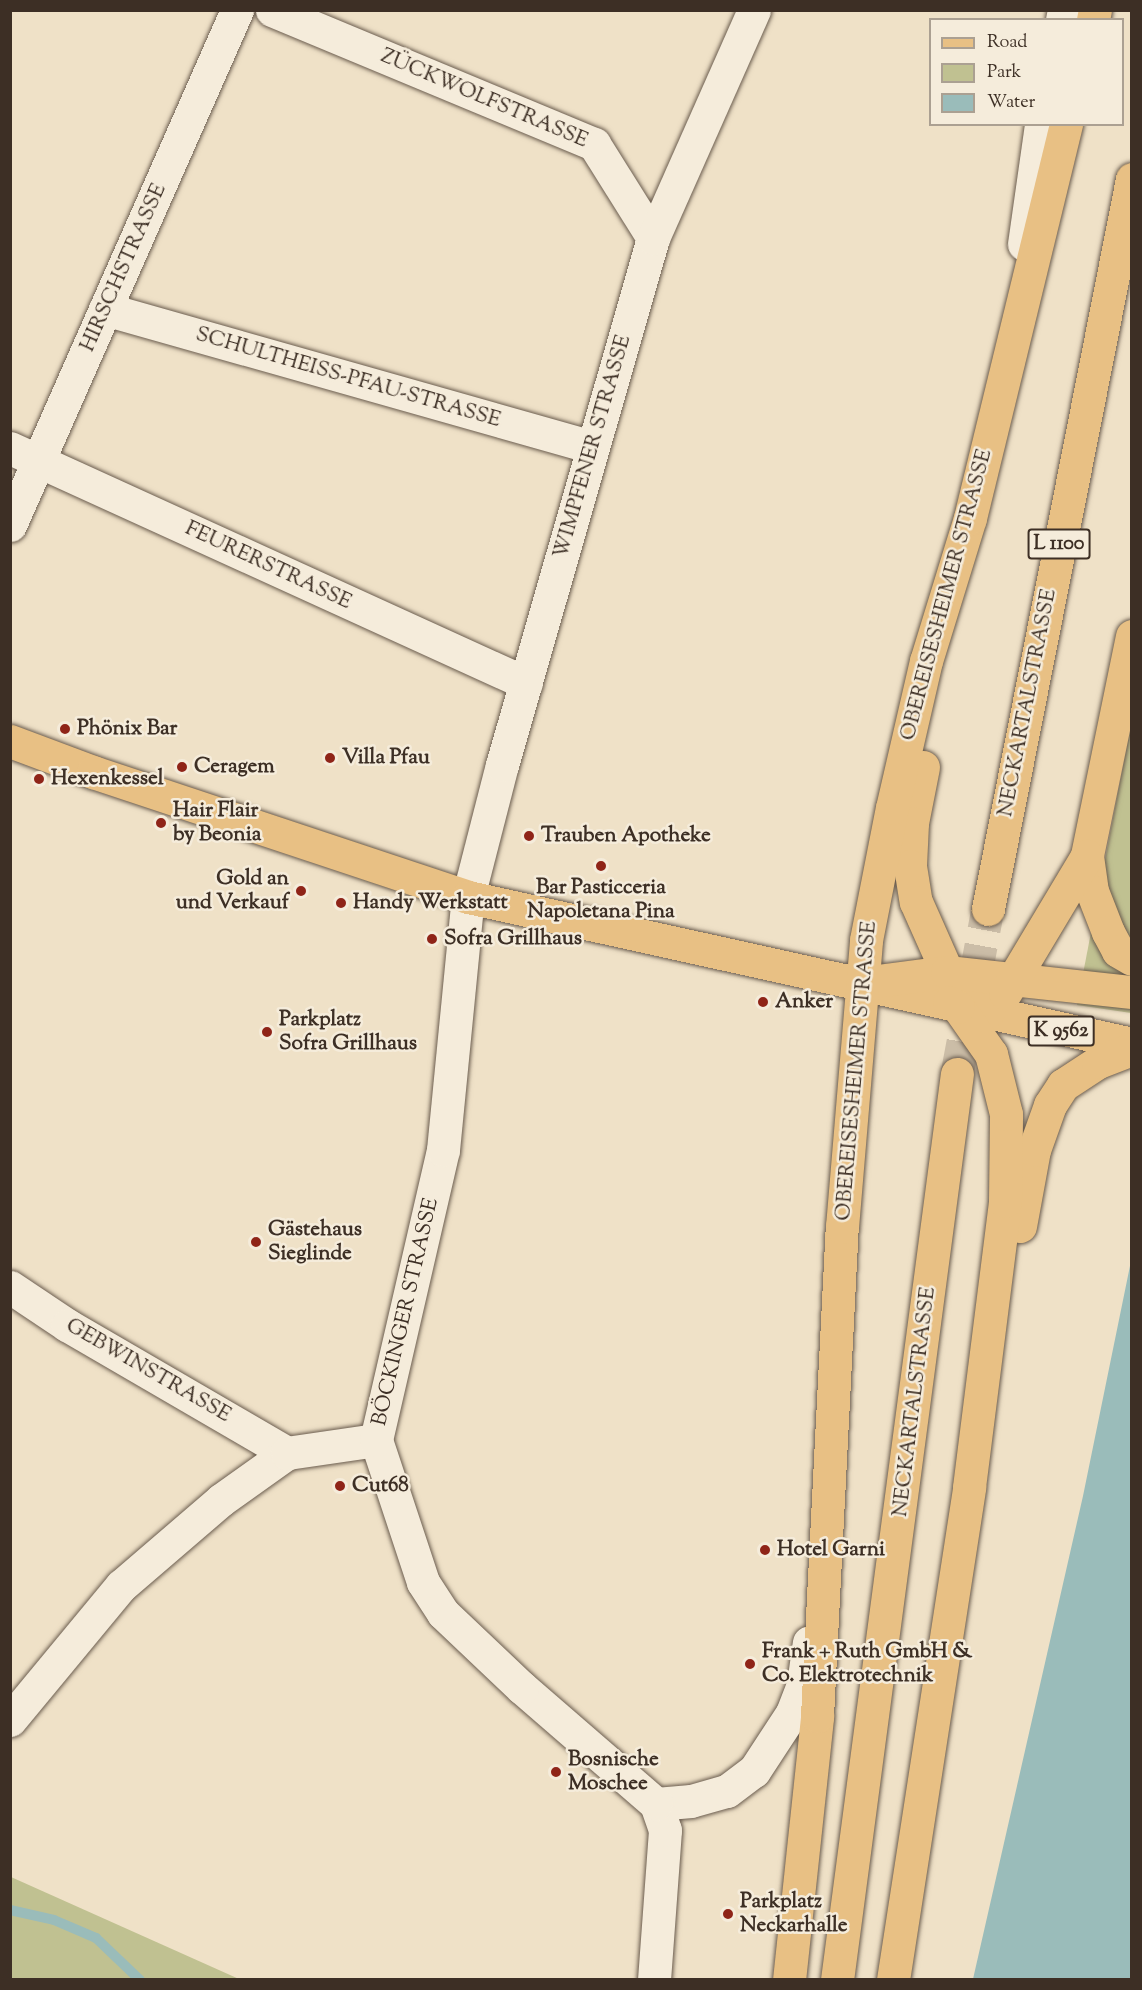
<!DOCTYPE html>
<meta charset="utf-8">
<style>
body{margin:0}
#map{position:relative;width:1142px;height:1990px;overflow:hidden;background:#efe1c7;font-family:"Sorts Mill Goudy",serif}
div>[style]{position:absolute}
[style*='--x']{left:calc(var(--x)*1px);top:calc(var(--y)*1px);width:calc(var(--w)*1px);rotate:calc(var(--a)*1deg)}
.green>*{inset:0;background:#c0c191}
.water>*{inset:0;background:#9abcba}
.stream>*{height:10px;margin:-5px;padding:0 5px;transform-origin:5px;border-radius:5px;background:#9abcba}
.major-tunnel>*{height:33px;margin-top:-16.5px;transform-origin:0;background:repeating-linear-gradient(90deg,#cbbda7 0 33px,transparent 0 49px)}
.roads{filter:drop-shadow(0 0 2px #6a5c4e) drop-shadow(0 0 2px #6a5c4e)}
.minor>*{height:33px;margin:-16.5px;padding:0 16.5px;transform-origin:16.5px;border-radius:16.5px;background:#f5ecdb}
.major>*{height:33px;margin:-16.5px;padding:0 16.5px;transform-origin:16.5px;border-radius:16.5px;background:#e8c084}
.dots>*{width:16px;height:16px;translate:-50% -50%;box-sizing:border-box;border:3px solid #f5ecdb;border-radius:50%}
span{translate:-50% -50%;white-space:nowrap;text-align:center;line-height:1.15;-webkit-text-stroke:5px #f5ecdb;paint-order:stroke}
.shield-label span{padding:2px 4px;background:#f5ecdb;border:2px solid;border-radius:4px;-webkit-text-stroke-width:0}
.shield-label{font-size:20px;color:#3d2f25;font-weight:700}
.street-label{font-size:21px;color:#3d2f25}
.poi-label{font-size:21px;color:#3d2f25;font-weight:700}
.left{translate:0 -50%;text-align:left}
.right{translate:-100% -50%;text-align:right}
.frame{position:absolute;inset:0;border:12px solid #3d2f25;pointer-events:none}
.legend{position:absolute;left:929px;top:18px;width:195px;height:108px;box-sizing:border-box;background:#f5ecdb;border:2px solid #aba092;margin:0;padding:8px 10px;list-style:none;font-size:18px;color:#3d2f25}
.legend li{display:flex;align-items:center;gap:12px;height:30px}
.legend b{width:30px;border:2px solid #aba092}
</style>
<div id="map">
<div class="green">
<div style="clip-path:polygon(1131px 725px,1131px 1013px,1077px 1005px)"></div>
<div style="clip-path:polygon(10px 1877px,11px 1877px,239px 1979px,11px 1979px)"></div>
</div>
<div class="water">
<div style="clip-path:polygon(1131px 1261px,1131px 1979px,973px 1979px,1083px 1496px)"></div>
</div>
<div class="stream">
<div style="--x:10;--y:1910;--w:45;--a:12.8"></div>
<div style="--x:54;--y:1920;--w:46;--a:23.2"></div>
<div style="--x:96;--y:1938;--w:61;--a:43.7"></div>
</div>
<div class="major-tunnel">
<div style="--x:957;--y:1074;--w:168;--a:-79.4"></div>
</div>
<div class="roads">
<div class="minor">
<div style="--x:272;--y:10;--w:349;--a:22.6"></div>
<div style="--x:594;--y:144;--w:111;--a:57.9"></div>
<div style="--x:1062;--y:20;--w:10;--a:-79"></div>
<div style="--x:1024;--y:244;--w:121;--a:-81.9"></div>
<div style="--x:105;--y:309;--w:506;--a:15.82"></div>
<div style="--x:10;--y:448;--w:567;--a:24.49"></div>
<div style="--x:10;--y:525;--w:563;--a:-66.21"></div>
<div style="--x:10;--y:1287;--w:69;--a:33.7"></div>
<div style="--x:67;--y:1325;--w:255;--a:30.2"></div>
<div style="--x:10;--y:1720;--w:174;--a:-50.4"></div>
<div style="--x:121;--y:1586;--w:132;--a:-40.7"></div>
<div style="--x:221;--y:1500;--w:81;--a:-35.5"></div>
<div style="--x:287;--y:1453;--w:90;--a:-8.3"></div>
<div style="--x:656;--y:1804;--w:35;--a:-5"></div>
<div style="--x:691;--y:1801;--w:37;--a:-16"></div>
<div style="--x:727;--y:1791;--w:34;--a:-37"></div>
<div style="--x:754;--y:1771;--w:69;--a:-56.8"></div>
<div style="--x:792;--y:1713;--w:31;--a:-69"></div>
<div style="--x:803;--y:1684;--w:42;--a:-81.9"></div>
<div style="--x:654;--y:1980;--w:150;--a:-85.8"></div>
<div style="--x:665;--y:1830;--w:28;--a:-109"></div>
<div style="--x:656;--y:1804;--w:177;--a:-139.1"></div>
<div style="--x:522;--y:1688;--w:109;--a:-136.5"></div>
<div style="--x:443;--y:1613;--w:37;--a:-123"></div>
<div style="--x:423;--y:1582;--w:150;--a:-108.3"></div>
<div style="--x:376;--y:1440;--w:298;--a:-77"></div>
<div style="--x:443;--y:1150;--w:254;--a:-84.4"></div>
<div style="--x:468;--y:897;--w:136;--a:-75.6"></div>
<div style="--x:502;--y:765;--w:548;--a:-74.01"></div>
<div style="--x:653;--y:238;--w:249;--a:-66.1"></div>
</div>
<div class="major">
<div style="--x:1093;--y:20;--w:10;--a:-79"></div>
<div style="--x:1132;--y:636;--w:225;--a:101.6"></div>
<div style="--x:1087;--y:856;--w:35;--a:82"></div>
<div style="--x:1092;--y:891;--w:44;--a:68.7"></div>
<div style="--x:1108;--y:932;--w:21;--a:62"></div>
<div style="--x:1118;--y:951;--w:16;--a:30"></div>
<div style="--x:10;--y:741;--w:89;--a:20.5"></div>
<div style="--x:93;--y:772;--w:395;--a:18.4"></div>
<div style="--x:468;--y:897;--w:680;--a:12.48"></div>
<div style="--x:923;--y:767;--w:57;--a:101.1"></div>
<div style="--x:912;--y:823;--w:43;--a:92.7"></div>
<div style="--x:910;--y:866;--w:36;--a:81"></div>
<div style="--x:916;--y:902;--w:77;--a:66.1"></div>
<div style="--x:947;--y:972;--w:57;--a:43.6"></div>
<div style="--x:988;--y:909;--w:744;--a:-78.84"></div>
<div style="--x:877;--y:981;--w:71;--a:-7.3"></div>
<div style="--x:947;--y:972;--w:186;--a:6.2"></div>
<div style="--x:1005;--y:993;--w:160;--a:-59.1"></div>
<div style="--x:1020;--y:1226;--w:77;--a:-79.6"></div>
<div style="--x:1034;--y:1150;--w:48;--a:-70.4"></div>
<div style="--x:1050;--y:1105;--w:24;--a:-57"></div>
<div style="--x:1063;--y:1085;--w:42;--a:-33.3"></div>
<div style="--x:1098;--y:1062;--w:36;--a:-21"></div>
<div style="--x:789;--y:1980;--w:265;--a:-83.9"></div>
<div style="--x:817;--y:1716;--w:490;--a:-87.1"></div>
<div style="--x:842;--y:1227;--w:288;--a:-85.2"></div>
<div style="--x:866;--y:940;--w:135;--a:-78.9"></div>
<div style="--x:892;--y:808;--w:151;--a:-77"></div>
<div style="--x:926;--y:661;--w:150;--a:-72.9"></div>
<div style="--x:970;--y:518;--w:406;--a:-76.3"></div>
<div style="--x:837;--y:1980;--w:914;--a:-82.46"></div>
<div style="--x:893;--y:1980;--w:499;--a:-81.2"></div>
<div style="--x:969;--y:1487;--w:288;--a:-82.8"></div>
<div style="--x:1005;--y:1201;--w:87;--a:-89.3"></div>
<div style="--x:1006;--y:1114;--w:62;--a:-104"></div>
<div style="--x:991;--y:1054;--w:57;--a:-125.1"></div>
<div style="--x:958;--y:1007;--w:10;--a:-151"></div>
</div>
</div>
<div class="dots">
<div style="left:65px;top:729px;background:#8f2418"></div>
<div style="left:330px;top:758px;background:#8f2418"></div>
<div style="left:182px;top:767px;background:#8f2418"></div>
<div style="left:39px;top:779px;background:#8f2418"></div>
<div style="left:161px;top:823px;background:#8f2418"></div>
<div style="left:529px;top:836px;background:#8f2418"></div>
<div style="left:601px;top:866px;background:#8f2418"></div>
<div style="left:301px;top:891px;background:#8f2418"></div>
<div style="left:341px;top:903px;background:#8f2418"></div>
<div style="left:432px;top:939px;background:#8f2418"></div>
<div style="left:763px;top:1002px;background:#8f2418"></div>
<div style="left:267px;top:1032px;background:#8f2418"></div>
<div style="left:256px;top:1242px;background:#8f2418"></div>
<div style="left:340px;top:1486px;background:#8f2418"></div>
<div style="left:765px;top:1550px;background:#8f2418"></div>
<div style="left:750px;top:1664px;background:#8f2418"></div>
<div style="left:556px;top:1772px;background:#8f2418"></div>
<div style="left:728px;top:1914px;background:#8f2418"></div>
</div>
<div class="shield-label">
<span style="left:1059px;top:544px">L 1100</span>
<span style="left:1061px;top:1031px">K 9562</span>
</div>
<div class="street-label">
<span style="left:484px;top:99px;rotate:23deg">ZÜCKWOLFSTRASSE</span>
<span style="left:124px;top:268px;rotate:-66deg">HIRSCHSTRASSE</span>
<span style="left:348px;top:378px;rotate:16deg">SCHULTHEISS-PFAU-STRASSE</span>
<span style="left:593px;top:447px;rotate:-74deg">WIMPFENER STRASSE</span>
<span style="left:268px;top:566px;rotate:25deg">FEURERSTRASSE</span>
<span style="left:947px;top:595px;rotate:-75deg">OBEREISESHEIMER STRASSE</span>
<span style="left:1028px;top:703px;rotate:-79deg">NECKARTALSTRASSE</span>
<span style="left:857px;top:1071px;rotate:-85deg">OBEREISESHEIMER STRASSE</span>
<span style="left:406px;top:1312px;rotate:-77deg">BÖCKINGER STRASSE</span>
<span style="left:148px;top:1371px;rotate:30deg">GEBWINSTRASSE</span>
<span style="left:915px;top:1402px;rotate:-83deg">NECKARTALSTRASSE</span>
</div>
<div class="poi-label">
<span class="left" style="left:77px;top:729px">Phönix Bar</span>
<span class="left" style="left:342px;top:758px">Villa Pfau</span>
<span class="left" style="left:194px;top:767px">Ceragem</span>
<span class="left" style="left:51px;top:779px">Hexenkessel</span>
<span class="left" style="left:173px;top:823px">Hair Flair<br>by Beonia</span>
<span class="left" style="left:541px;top:836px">Trauben Apotheke</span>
<span class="right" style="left:289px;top:891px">Gold an<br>und Verkauf</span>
<span style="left:601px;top:900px">Bar Pasticceria<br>Napoletana Pina</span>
<span class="left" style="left:353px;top:903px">Handy Werkstatt</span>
<span class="left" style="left:444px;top:939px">Sofra Grillhaus</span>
<span class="left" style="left:775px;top:1002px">Anker</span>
<span class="left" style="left:279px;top:1032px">Parkplatz<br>Sofra Grillhaus</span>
<span class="left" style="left:268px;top:1242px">Gästehaus<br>Sieglinde</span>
<span class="left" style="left:352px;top:1486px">Cut68</span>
<span class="left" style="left:777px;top:1550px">Hotel Garni</span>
<span class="left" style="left:762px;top:1664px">Frank + Ruth GmbH &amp;<br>Co. Elektrotechnik</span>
<span class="left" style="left:568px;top:1772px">Bosnische<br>Moschee</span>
<span class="left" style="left:740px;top:1914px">Parkplatz<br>Neckarhalle</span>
</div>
<div class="frame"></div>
<ul class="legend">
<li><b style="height:8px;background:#e8c084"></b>Road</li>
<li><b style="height:16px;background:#c0c191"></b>Park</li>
<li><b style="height:16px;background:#9abcba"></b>Water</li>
</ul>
</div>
